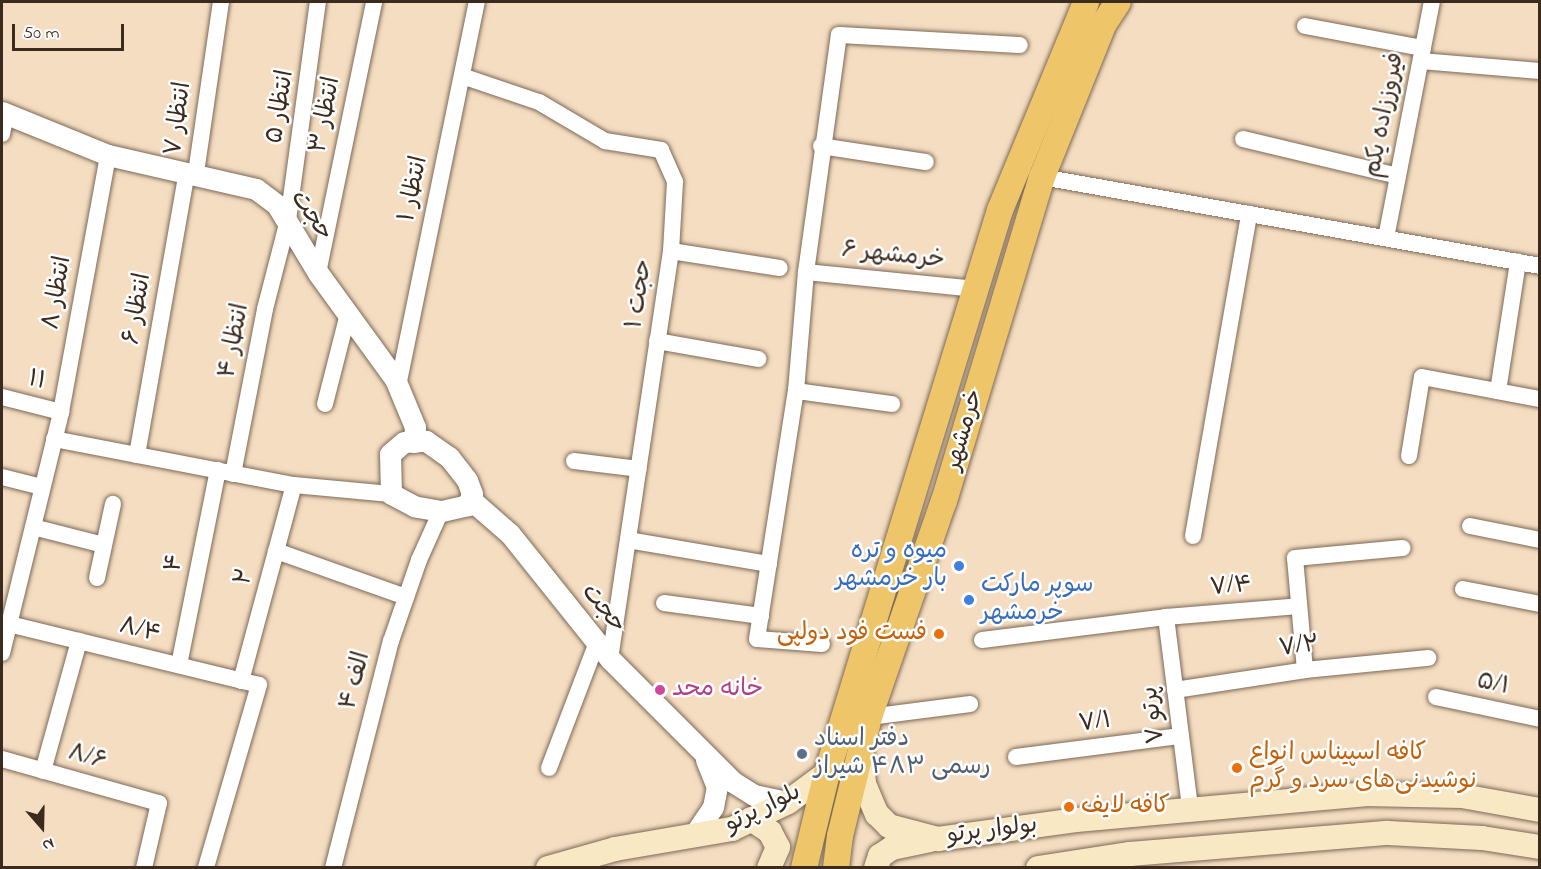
<!DOCTYPE html>
<meta charset="utf-8">
<style>
body{margin:0}
#map{position:relative;width:1541px;height:869px;overflow:hidden;background:#f5ddc1;font-family:"Indie Flower","Playpen Sans Arabic",sans-serif}
div>[style]{position:absolute}
[style*='--x']{left:calc(var(--x)*1px);top:calc(var(--y)*1px);width:calc(var(--w)*1px);rotate:calc(var(--a)*1deg)}
.roads{filter:drop-shadow(0 0 2px #7c6957) drop-shadow(0 0 2px #7c6957)}
.minor>*{height:16px;margin:-8px;padding:0 8px;transform-origin:8px;border-radius:8px;background:#fff}
.tertiary>*{height:21px;margin:-10.5px;padding:0 10.5px;transform-origin:10.5px;border-radius:10.5px;background:#fff}
.secondary>*{height:24px;margin:-12px;padding:0 12px;transform-origin:12px;border-radius:12px;background:#f8e8c3}
.primary>*{height:26px;margin:-13px;padding:0 13px;transform-origin:13px;border-radius:13px;background:#eec569}
.dots>*{width:16px;height:16px;translate:-50% -50%;box-sizing:border-box;border:3px solid #fff;border-radius:50%}
span{translate:-50% -50%;white-space:nowrap;text-align:center;line-height:1.15;-webkit-text-stroke:5px #fff;paint-order:stroke}
.street-label{font-size:24px;color:#3b2a1e}
.shop-label{font-size:24px;color:#366cbe}
.right{translate:-100% -50%;text-align:right}
.left{translate:0 -50%;text-align:left}
.food-label{font-size:24px;color:#c56008}
.hotel-label{font-size:24px;color:#b23c85}
.service-label{font-size:24px;color:#4e5e75}
.frame{position:absolute;inset:0;border:3px solid #3b2a1e;pointer-events:none}
.north{position:absolute;left:12px;top:797px;width:60px;height:60px;-webkit-text-stroke:4px #fff;paint-order:stroke;rotate:160deg;font-size:16px;font-weight:700;line-height:24px;text-align:center;color:#3b2a1e}
.north::after{content:'';display:block;margin:auto;width:21px;height:27px;background:#3b2a1e;clip-path:polygon(50% 0,100% 100%,50% 72%,0 100%)}
.scale{position:absolute;left:12px;top:24px;width:112px;height:27px;box-sizing:border-box;border:3px solid #3b2a1e;border-top:0;padding-left:8px;font-size:18px;line-height:21px;white-space:nowrap;color:#3b2a1e;-webkit-text-stroke:4px #fff;paint-order:stroke}
</style>
<div id="map">
<div class="roads">
<div class="minor">
<div style="--x:1305;--y:26;--w:120;--a:10.6"></div>
<div style="--x:1421;--y:61;--w:119;--a:4.8"></div>
<div style="--x:462;--y:76;--w:81;--a:18.7"></div>
<div style="--x:539;--y:102;--w:77;--a:30.6"></div>
<div style="--x:605;--y:141;--w:57;--a:9.1"></div>
<div style="--x:661;--y:150;--w:35;--a:66"></div>
<div style="--x:675;--y:182;--w:69;--a:93.3"></div>
<div style="--x:671;--y:251;--w:413;--a:98.5"></div>
<div style="--x:2;--y:134;--w:20;--a:-79"></div>
<div style="--x:1243;--y:139;--w:159;--a:13.4"></div>
<div style="--x:821;--y:146;--w:106;--a:8.7"></div>
<div style="--x:196;--y:173;--w:173;--a:-81.7"></div>
<div style="--x:1042;--y:177;--w:506;--a:10.13"></div>
<div style="--x:1386;--y:238;--w:240;--a:-79"></div>
<div style="--x:671;--y:251;--w:110;--a:8.9"></div>
<div style="--x:806;--y:272;--w:171;--a:5.7"></div>
<div style="--x:318;--y:273;--w:277;--a:-78.3"></div>
<div style="--x:657;--y:341;--w:103;--a:10.1"></div>
<div style="--x:398;--y:386;--w:392;--a:-78.4"></div>
<div style="--x:796;--y:391;--w:97;--a:7.7"></div>
<div style="--x:1498;--y:391;--w:131;--a:-81.2"></div>
<div style="--x:2;--y:397;--w:61;--a:14.3"></div>
<div style="--x:325;--y:404;--w:93;--a:-75.7"></div>
<div style="--x:54;--y:439;--w:244;--a:10.9"></div>
<div style="--x:294;--y:485;--w:97;--a:5.3"></div>
<div style="--x:137;--y:455;--w:288;--a:-80"></div>
<div style="--x:1409;--y:456;--w:80;--a:-80.7"></div>
<div style="--x:1422;--y:377;--w:120;--a:10.6"></div>
<div style="--x:574;--y:461;--w:65;--a:7"></div>
<div style="--x:233;--y:474;--w:168;--a:-79"></div>
<div style="--x:265;--y:309;--w:92;--a:-75.5"></div>
<div style="--x:288;--y:220;--w:220;--a:-82.2"></div>
<div style="--x:2;--y:477;--w:41;--a:14"></div>
<div style="--x:1470;--y:526;--w:71;--a:11.3"></div>
<div style="--x:33;--y:527;--w:73;--a:14.2"></div>
<div style="--x:1193;--y:536;--w:327;--a:-80.1"></div>
<div style="--x:628;--y:540;--w:143;--a:9.7"></div>
<div style="--x:276;--y:551;--w:138;--a:19.5"></div>
<div style="--x:97;--y:578;--w:76;--a:-77.8"></div>
<div style="--x:1463;--y:589;--w:78;--a:11"></div>
<div style="--x:664;--y:603;--w:98;--a:7.6"></div>
<div style="--x:1166;--y:617;--w:193;--a:82.8"></div>
<div style="--x:9;--y:624;--w:257;--a:13.7"></div>
<div style="--x:259;--y:685;--w:191;--a:106.2"></div>
<div style="--x:982;--y:640;--w:185;--a:-7.1"></div>
<div style="--x:1166;--y:617;--w:133;--a:-4.7"></div>
<div style="--x:822;--y:644;--w:65;--a:-175.6"></div>
<div style="--x:757;--y:639;--w:251;--a:-81.1"></div>
<div style="--x:796;--y:391;--w:119;--a:-85.2"></div>
<div style="--x:806;--y:272;--w:239;--a:-82.1"></div>
<div style="--x:839;--y:35;--w:181;--a:3.2"></div>
<div style="--x:2;--y:653;--w:248;--a:-76.2"></div>
<div style="--x:61;--y:412;--w:261;--a:-79.6"></div>
<div style="--x:179;--y:665;--w:199;--a:-78.7"></div>
<div style="--x:1305;--y:670;--w:112;--a:-95.1"></div>
<div style="--x:1295;--y:558;--w:108;--a:-5.3"></div>
<div style="--x:241;--y:681;--w:203;--a:-74.9"></div>
<div style="--x:1175;--y:690;--w:132;--a:-8.7"></div>
<div style="--x:1305;--y:670;--w:124;--a:-5.6"></div>
<div style="--x:1436;--y:697;--w:106;--a:11.9"></div>
<div style="--x:869;--y:717;--w:102;--a:-7.3"></div>
<div style="--x:1016;--y:757;--w:166;--a:-7.3"></div>
<div style="--x:2;--y:759;--w:163;--a:15.7"></div>
<div style="--x:159;--y:803;--w:67;--a:103"></div>
<div style="--x:549;--y:768;--w:135;--a:-69.1"></div>
<div style="--x:43;--y:771;--w:135;--a:-74.5"></div>
<div style="--x:333;--y:868;--w:234;--a:-75.7"></div>
<div style="--x:391;--y:641;--w:86;--a:-70.9"></div>
<div style="--x:419;--y:560;--w:54;--a:-65.8"></div>
</div>
<div class="tertiary">
<div style="--x:2;--y:112;--w:114;--a:22.1"></div>
<div style="--x:108;--y:155;--w:152;--a:12.9"></div>
<div style="--x:256;--y:189;--w:26;--a:37"></div>
<div style="--x:277;--y:205;--w:79;--a:58.9"></div>
<div style="--x:318;--y:273;--w:131;--a:54"></div>
<div style="--x:395;--y:379;--w:52;--a:67.4"></div>
<div style="--x:415;--y:427;--w:15;--a:94"></div>
<div style="--x:426;--y:441;--w:28;--a:35"></div>
<div style="--x:449;--y:457;--w:29;--a:52"></div>
<div style="--x:467;--y:480;--w:15;--a:70"></div>
<div style="--x:472;--y:494;--w:12;--a:110"></div>
<div style="--x:468;--y:505;--w:28;--a:167"></div>
<div style="--x:441;--y:511;--w:27;--a:-170"></div>
<div style="--x:414;--y:506;--w:26;--a:-152"></div>
<div style="--x:391;--y:494;--w:40;--a:-91.4"></div>
<div style="--x:390;--y:454;--w:18;--a:-41"></div>
<div style="--x:404;--y:442;--w:22;--a:-3"></div>
<div style="--x:470;--y:499;--w:53;--a:41.2"></div>
<div style="--x:510;--y:534;--w:160;--a:51.3"></div>
<div style="--x:610;--y:659;--w:174;--a:45"></div>
<div style="--x:733;--y:782;--w:25;--a:32"></div>
<div style="--x:754;--y:795;--w:35;--a:12"></div>
<div style="--x:694;--y:835;--w:34;--a:-56"></div>
<div style="--x:713;--y:807;--w:20;--a:-79"></div>
<div style="--x:717;--y:787;--w:29;--a:-112"></div>
</div>
<div class="secondary">
<div style="--x:861;--y:754;--w:30;--a:84"></div>
<div style="--x:864;--y:784;--w:33;--a:67"></div>
<div style="--x:877;--y:814;--w:17;--a:45"></div>
<div style="--x:889;--y:826;--w:51;--a:14.9"></div>
<div style="--x:938;--y:839;--w:139;--a:-7.8"></div>
<div style="--x:1076;--y:820;--w:290;--a:-5.1"></div>
<div style="--x:1365;--y:794;--w:97;--a:1.2"></div>
<div style="--x:1462;--y:796;--w:79;--a:10.2"></div>
<div style="--x:751;--y:819;--w:23;--a:34"></div>
<div style="--x:770;--y:832;--w:17;--a:62"></div>
<div style="--x:778;--y:847;--w:23;--a:113"></div>
<div style="--x:548;--y:868;--w:70;--a:-15.8"></div>
<div style="--x:615;--y:849;--w:119;--a:-9.7"></div>
<div style="--x:732;--y:829;--w:62;--a:-25.7"></div>
<div style="--x:788;--y:802;--w:49;--a:-36.6"></div>
<div style="--x:876;--y:868;--w:13;--a:-72"></div>
<div style="--x:880;--y:856;--w:14;--a:-34"></div>
<div style="--x:892;--y:848;--w:39;--a:-12"></div>
<div style="--x:1038;--y:868;--w:93;--a:-8.7"></div>
<div style="--x:1130;--y:854;--w:259;--a:-4.7"></div>
<div style="--x:1388;--y:833;--w:94;--a:3"></div>
<div style="--x:1482;--y:838;--w:59;--a:8.8"></div>
</div>
<div class="primary">
<div style="--x:804;--y:868;--w:98;--a:-76.4"></div>
<div style="--x:827;--y:773;--w:589;--a:-72.92"></div>
<div style="--x:1000;--y:210;--w:225;--a:-67.5"></div>
<div style="--x:836;--y:868;--w:32;--a:-83"></div>
<div style="--x:840;--y:836;--w:122;--a:-76.3"></div>
<div style="--x:869;--y:717;--w:229;--a:-70.9"></div>
<div style="--x:944;--y:501;--w:338;--a:-73.2"></div>
<div style="--x:1042;--y:177;--w:164;--a:-68.1"></div>
<div style="--x:1103;--y:25;--w:27;--a:-57"></div>
</div>
</div>
<div class="dots">
<div style="left:959px;top:566px;background:#3f7fe0"></div>
<div style="left:969px;top:600px;background:#3f7fe0"></div>
<div style="left:939px;top:634px;background:#e8710a"></div>
<div style="left:660px;top:690px;background:#d1479c"></div>
<div style="left:802px;top:754px;background:#5c6f8a"></div>
<div style="left:1237px;top:768px;background:#e8710a"></div>
<div style="left:1069px;top:807px;background:#e8710a"></div>
</div>
<div class="street-label">
<span style="left:281px;top:107px;rotate:-81deg">انتظار ۵</span>
<span style="left:326px;top:115px;rotate:-79deg">انتظار ۳</span>
<span style="left:1385px;top:115px;rotate:-79deg">فیروززاده یکم</span>
<span style="left:179px;top:119px;rotate:-82deg">انتظار ۷</span>
<span style="left:414px;top:189px;rotate:-78deg">انتظار ۱</span>
<span style="left:311px;top:216px;rotate:55deg">حجت</span>
<span style="left:893px;top:256px;rotate:6deg">خرمشهر ۶</span>
<span style="left:58px;top:293px;rotate:-80deg">انتظار ۸</span>
<span style="left:640px;top:294px;rotate:-82deg">حجت ۱</span>
<span style="left:138px;top:309px;rotate:-80deg">انتظار ۶</span>
<span style="left:235px;top:341px;rotate:-79deg">انتظار ۴</span>
<span style="left:37px;top:381px;rotate:14deg">۱۱</span>
<span style="left:965px;top:430px;rotate:-74deg">خرمشهر</span>
<span style="left:175px;top:563px;rotate:-79deg">۴</span>
<span style="left:245px;top:577px;rotate:-75deg">۲</span>
<span style="left:1231px;top:587px;rotate:-5deg">۷/۴</span>
<span style="left:603px;top:609px;rotate:51deg">حجت</span>
<span style="left:140px;top:631px;rotate:14deg">۸/۴</span>
<span style="left:1299px;top:647px;rotate:-7deg">۷/۲</span>
<span style="left:356px;top:681px;rotate:-75deg">۴ الف</span>
<span style="left:1493px;top:685px;rotate:12deg">۵/۱</span>
<span style="left:1154px;top:715px;rotate:-97deg">پرتو ۷</span>
<span style="left:1095px;top:723px;rotate:-7deg">۷/۱</span>
<span style="left:87px;top:758px;rotate:16deg">۸/۶</span>
<span style="left:763px;top:809px;rotate:-26deg">بلوار پرتو</span>
<span style="left:992px;top:831px;rotate:-7deg">بولوار پرتو</span>
</div>
<div class="shop-label">
<span class="right" style="left:947px;top:566px">میوه و تره<br>بار خرمشهر</span>
<span class="left" style="left:981px;top:600px">سوپر مارکت<br>خرمشهر</span>
</div>
<div class="food-label">
<span class="right" style="left:927px;top:634px">فست فود دولپی</span>
<span class="left" style="left:1249px;top:768px">كافه اسپیناس انواع<br>نوشیدنی‌های سرد و گرم</span>
<span class="left" style="left:1081px;top:807px">کافه لایف</span>
</div>
<div class="hotel-label">
<span class="left" style="left:672px;top:690px">خانه محد</span>
</div>
<div class="service-label">
<span class="left" style="left:814px;top:754px">دفتر اسناد<br>رسمی ۴۸۳ شیراز</span>
</div>
<div class="frame"></div>
<div class="north">N</div>
<div class="scale">50 m</div>
</div>
